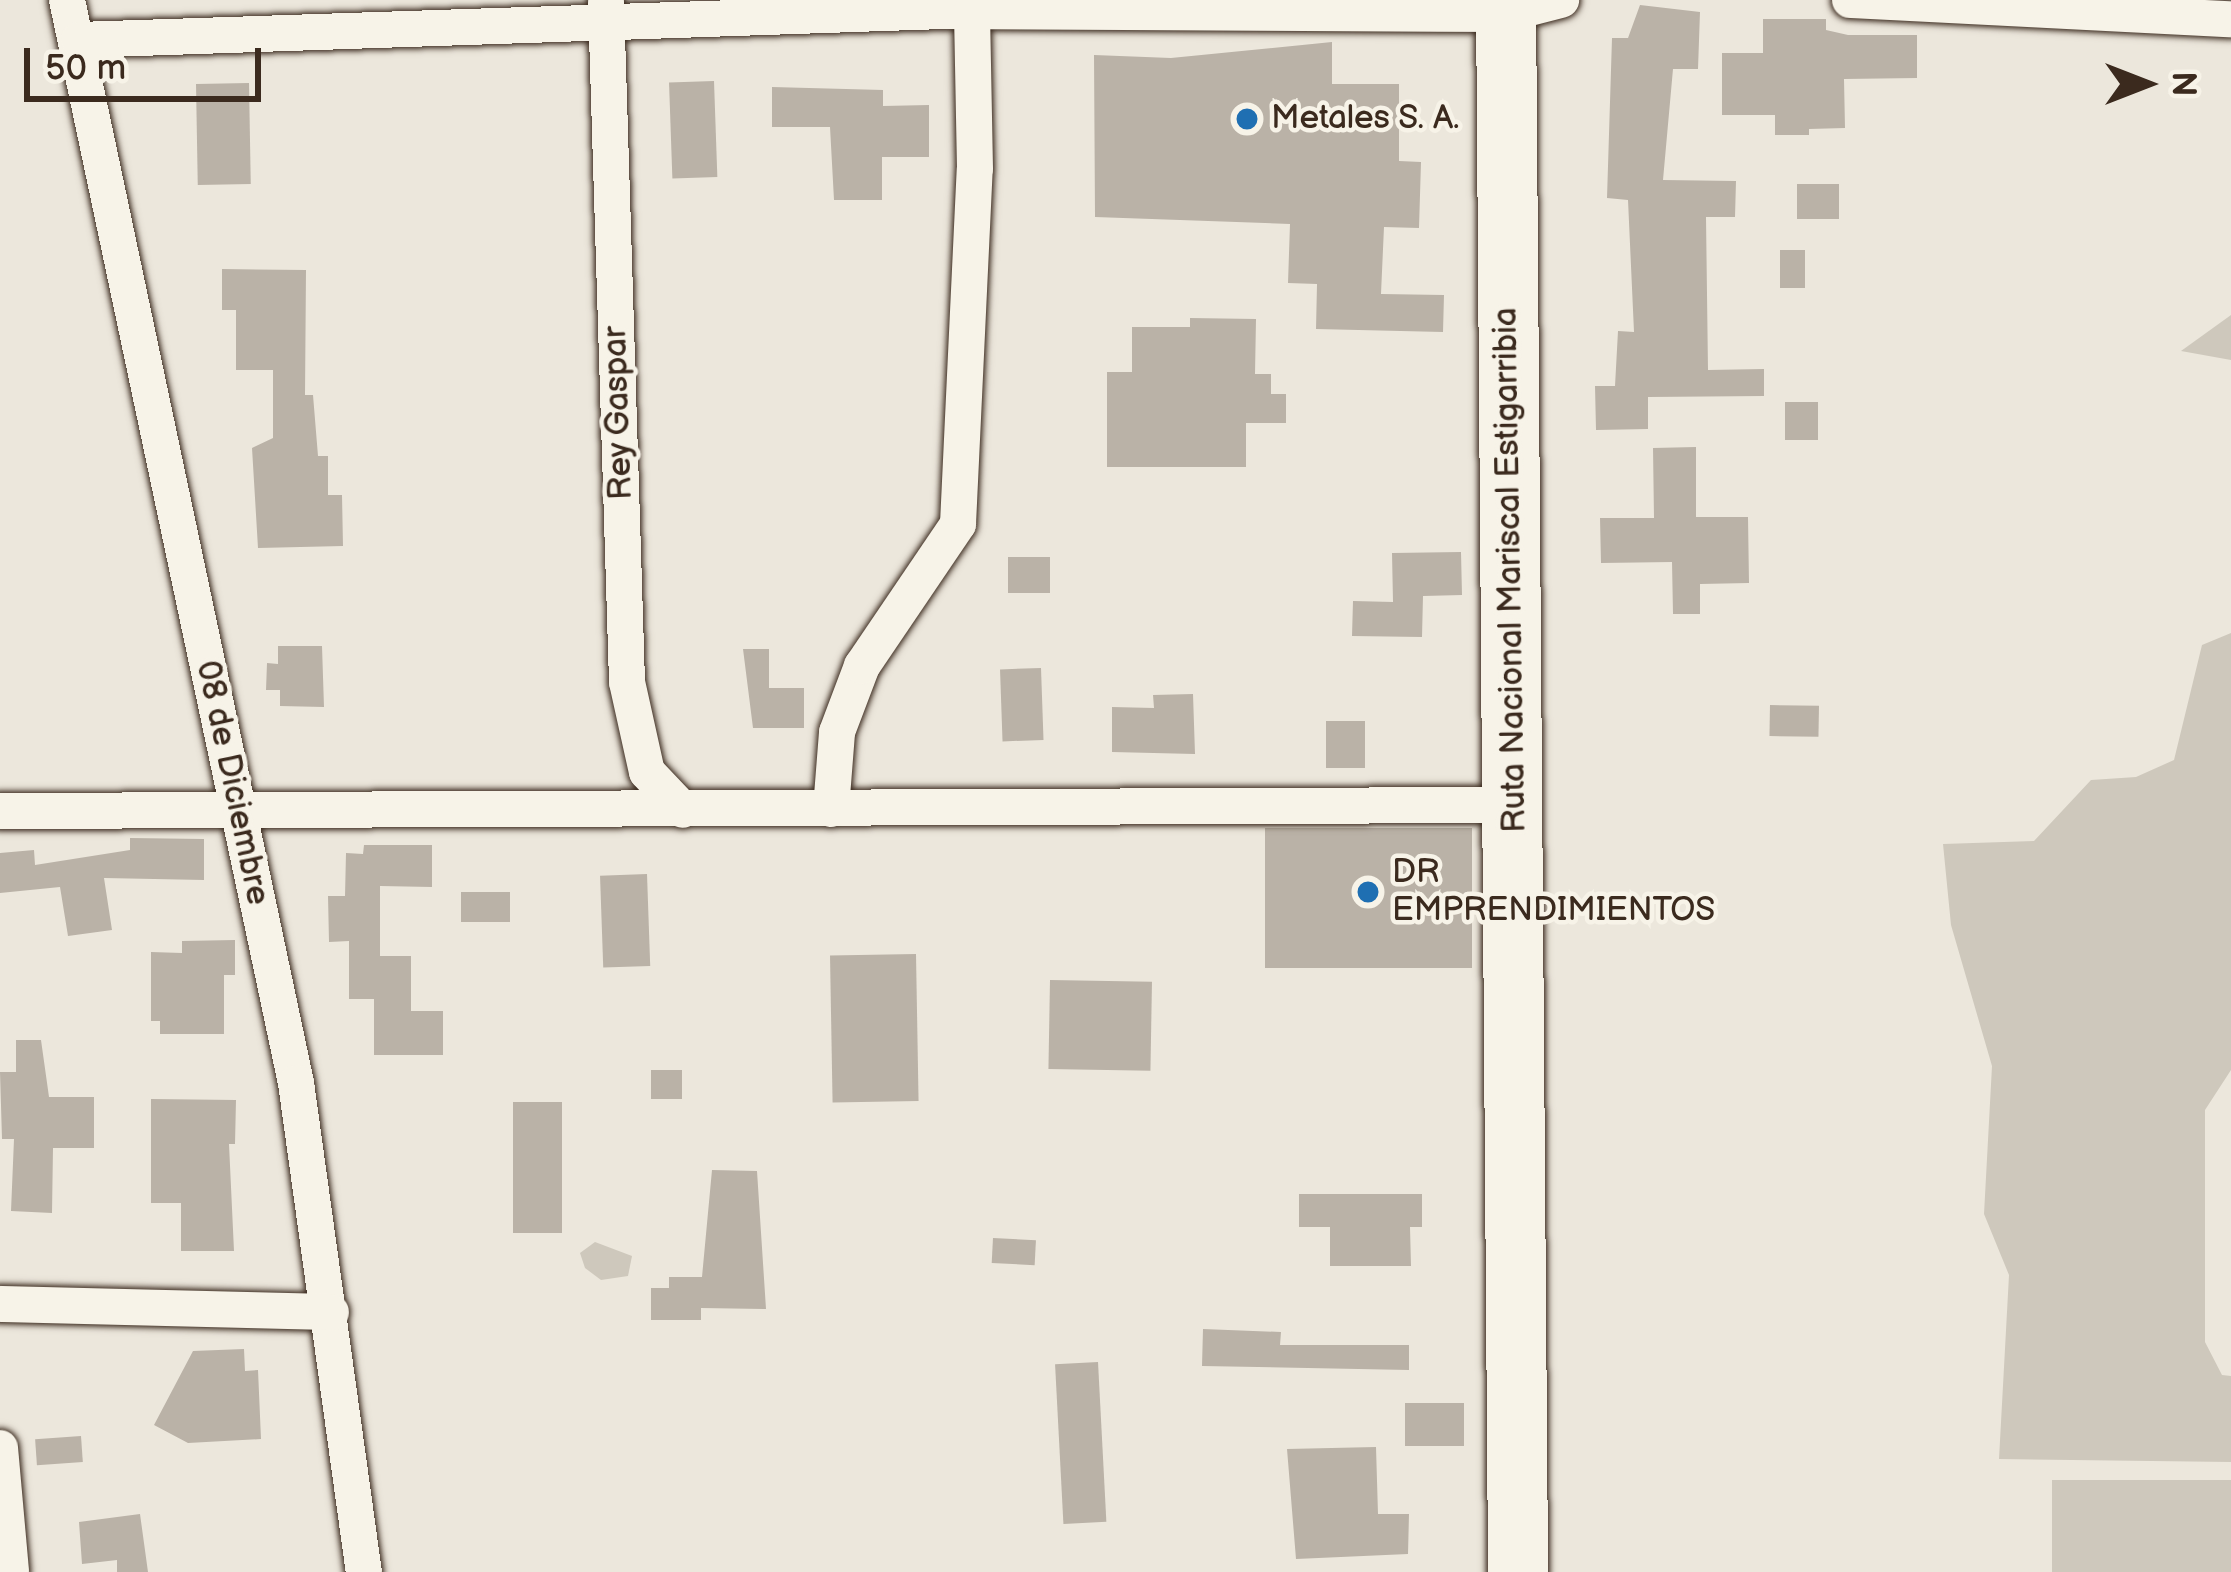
<!DOCTYPE html>
<style>
body{margin:0}
#map{position:relative;width:2231px;height:1572px;overflow:hidden;background:#ece7dc;font-family:"Balsamiq Sans",sans-serif}
div>[style]{position:absolute}
[style*='--x']{left:calc(var(--x)*1px);top:calc(var(--y)*1px);width:calc(var(--w)*1px);rotate:calc(var(--a)*1deg)}
.green>*{inset:0;background:#cec8bc;transform-origin:0 0}
.building>*{inset:0;background:#bab2a7;transform-origin:0 0}
.roads{filter:drop-shadow(0 0 3px #3b2a1e) drop-shadow(0 0 3px #3b2a1e)}
.minor>*{height:36px;margin:-18px;padding:0 18px;transform-origin:18px;border-radius:18px;background:#f7f3e8}
.primary>*{height:60px;margin:-30px;padding:0 30px;transform-origin:30px;border-radius:30px;background:#f7f3e8}
.dots>*{width:33px;height:33px;translate:-50% -50%;box-sizing:border-box;border:6px solid #f7f3e8;border-radius:50%}
span{translate:-50% -50%;white-space:nowrap;text-align:center;line-height:1.15;-webkit-text-stroke:9px #f7f3e8;paint-order:stroke}
.poi-label{font-size:33px;color:#3b2a1e}
.left{translate:0 -50%;text-align:left}
.street-label{font-size:33px;color:#3b2a1e}
.north{position:absolute;left:2087px;top:24px;width:120px;height:120px;-webkit-text-stroke:9px #f7f3e8;paint-order:stroke;rotate:90deg;font-size:33px;font-weight:700;line-height:48px;text-align:center;color:#3b2a1e}
.north::after{content:'';display:block;margin:auto;width:42px;height:54px;background:#3b2a1e;clip-path:polygon(50% 0,100% 100%,50% 72%,0 100%)}
.scale{position:absolute;left:24px;top:48px;width:237px;height:54px;box-sizing:border-box;border:6px solid #3b2a1e;border-top:0;padding-left:15px;font-size:36px;line-height:42px;white-space:nowrap;color:#3b2a1e;-webkit-text-stroke:9px #f7f3e8;paint-order:stroke}
</style>
<div id="map">
<div class="green">
<div style="clip-path:polygon(2231px 315px,2231px 360px,2181px 351px)"></div>
<div style="clip-path:polygon(2231px 633px,2231px 1070px,2205px 1110px,2205px 1342px,2222px 1375px,2231px 1376px,2231px 1462px,1999px 1459px,2009px 1275px,1984px 1214px,1992px 1066px,1951px 925px,1943px 844px,2034px 841px,2091px 780px,2136px 777px,2174px 760px,2202px 645px)"></div>
<div style="clip-path:polygon(595px 1242px,632px 1256px,628px 1276px,601px 1280px,585px 1268px,580px 1253px)"></div>
<div style="left:2052px;top:1480px;width:179px;height:93px"></div>
</div>
<div class="building">
<div style="clip-path:polygon(1640px 5px,1700px 12px,1698px 69px,1673px 69px,1663px 180px,1736px 181px,1735px 217px,1706px 217px,1708px 370px,1764px 369px,1764px 396px,1648px 397px,1648px 429px,1596px 430px,1595px 386px,1615px 386px,1618px 331px,1634px 332px,1628px 200px,1607px 198px,1612px 38px,1628px 38px)"></div>
<div style="clip-path:polygon(1763px 19px,1826px 19px,1826px 30px,1848px 35px,1917px 35px,1917px 78px,1844px 79px,1845px 128px,1809px 129px,1809px 135px,1775px 135px,1775px 115px,1722px 115px,1722px 53px,1763px 53px)"></div>
<div style="clip-path:polygon(1332px 42px,1332px 84px,1399px 84px,1399px 161px,1421px 162px,1419px 228px,1384px 227px,1381px 294px,1444px 295px,1443px 332px,1316px 329px,1317px 284px,1288px 283px,1290px 224px,1095px 217px,1094px 55px,1171px 58px)"></div>
<div style="left:714px;top:81px;width:96px;height:45px;rotate:88deg"></div>
<div style="left:249px;top:83px;width:101px;height:53px;rotate:89deg"></div>
<div style="clip-path:polygon(772px 87px,883px 90px,883px 106px,929px 105px,929px 157px,882px 157px,882px 200px,834px 200px,830px 127px,772px 127px)"></div>
<div style="left:1797px;top:184px;width:42px;height:35px"></div>
<div style="left:1780px;top:250px;width:25px;height:38px"></div>
<div style="clip-path:polygon(222px 269px,306px 270px,305px 395px,313px 395px,318px 456px,328px 456px,328px 495px,342px 495px,343px 546px,258px 548px,252px 448px,273px 438px,273px 370px,236px 370px,236px 310px,222px 310px)"></div>
<div style="clip-path:polygon(1190px 318px,1256px 319px,1255px 374px,1271px 374px,1271px 394px,1286px 394px,1286px 423px,1246px 423px,1246px 467px,1107px 467px,1107px 372px,1132px 372px,1132px 327px,1190px 327px)"></div>
<div style="left:1818px;top:402px;width:38px;height:33px;rotate:90deg"></div>
<div style="clip-path:polygon(1696px 447px,1696px 517px,1748px 517px,1749px 583px,1700px 584px,1700px 614px,1673px 614px,1672px 562px,1601px 563px,1600px 518px,1654px 518px,1653px 448px)"></div>
<div style="clip-path:polygon(1461px 552px,1462px 595px,1423px 596px,1422px 637px,1352px 636px,1353px 601px,1393px 602px,1392px 553px)"></div>
<div style="left:1008px;top:557px;width:42px;height:36px"></div>
<div style="clip-path:polygon(278px 646px,322px 646px,324px 707px,280px 706px,280px 690px,266px 690px,267px 663px,278px 664px)"></div>
<div style="clip-path:polygon(743px 649px,769px 649px,769px 688px,804px 688px,804px 728px,753px 728px)"></div>
<div style="left:1041px;top:668px;width:72px;height:41px;rotate:88deg"></div>
<div style="clip-path:polygon(1193px 694px,1195px 754px,1112px 752px,1112px 707px,1154px 708px,1153px 695px)"></div>
<div style="left:1770px;top:705px;width:49px;height:31px;rotate:1deg"></div>
<div style="left:1326px;top:721px;width:39px;height:47px"></div>
<div style="left:1265px;top:828px;width:207px;height:140px"></div>
<div style="clip-path:polygon(130px 838px,204px 839px,204px 880px,104px 878px,112px 930px,68px 936px,60px 887px,0 893px,0 853px,34px 850px,35px 865px,130px 850px)"></div>
<div style="clip-path:polygon(364px 845px,432px 845px,432px 887px,380px 886px,380px 956px,411px 956px,411px 1011px,443px 1011px,443px 1055px,374px 1055px,374px 999px,349px 999px,349px 941px,329px 942px,328px 896px,345px 896px,346px 853px,363px 854px)"></div>
<div style="left:647px;top:874px;width:92px;height:47px;rotate:88deg"></div>
<div style="left:461px;top:892px;width:49px;height:30px"></div>
<div style="clip-path:polygon(235px 940px,235px 975px,224px 975px,224px 1034px,160px 1034px,160px 1021px,151px 1021px,151px 952px,182px 953px,182px 941px)"></div>
<div style="left:916px;top:954px;width:147px;height:86px;rotate:89deg"></div>
<div style="left:1050px;top:980px;width:102px;height:89px;rotate:1deg"></div>
<div style="clip-path:polygon(16px 1040px,41px 1040px,49px 1097px,94px 1097px,94px 1148px,53px 1148px,52px 1213px,11px 1211px,14px 1139px,2px 1139px,0 1072px,16px 1072px)"></div>
<div style="left:651px;top:1070px;width:31px;height:29px"></div>
<div style="clip-path:polygon(151px 1099px,236px 1100px,235px 1144px,229px 1144px,234px 1251px,181px 1251px,181px 1203px,151px 1203px)"></div>
<div style="left:513px;top:1102px;width:49px;height:131px"></div>
<div style="clip-path:polygon(712px 1170px,757px 1171px,766px 1309px,701px 1308px,701px 1320px,651px 1320px,651px 1288px,669px 1288px,669px 1277px,702px 1277px)"></div>
<div style="clip-path:polygon(1299px 1194px,1422px 1194px,1422px 1227px,1410px 1227px,1411px 1266px,1330px 1266px,1330px 1227px,1299px 1227px)"></div>
<div style="left:993px;top:1238px;width:43px;height:25px;rotate:3deg"></div>
<div style="clip-path:polygon(1203px 1329px,1281px 1332px,1280px 1345px,1409px 1345px,1409px 1370px,1202px 1366px)"></div>
<div style="clip-path:polygon(244px 1349px,245px 1371px,258px 1370px,261px 1439px,188px 1443px,154px 1425px,193px 1351px)"></div>
<div style="left:1098px;top:1362px;width:160px;height:43px;rotate:87deg"></div>
<div style="left:1464px;top:1403px;width:43px;height:59px;rotate:90deg"></div>
<div style="left:81px;top:1436px;width:26px;height:46px;rotate:86deg"></div>
<div style="clip-path:polygon(1376px 1447px,1378px 1514px,1409px 1514px,1408px 1554px,1296px 1559px,1287px 1449px)"></div>
<div style="clip-path:polygon(140px 1514px,148px 1572px,117px 1572px,117px 1560px,82px 1564px,79px 1522px)"></div>
</div>
<div class="roads">
<div class="minor">
<div style="--x:67;--y:0;--w:1107;--a:78.06"></div>
<div style="--x:296;--y:1083;--w:494;--a:82.1"></div>
<div style="--x:1850;--y:0;--w:381;--a:2.9"></div>
<div style="--x:606;--y:2;--w:680;--a:88.23"></div>
<div style="--x:627;--y:682;--w:92;--a:77.5"></div>
<div style="--x:647;--y:772;--w:52;--a:46.5"></div>
<div style="--x:79;--y:40;--w:865;--a:-1.92"></div>
<div style="--x:944;--y:11;--w:562;--a:0.31"></div>
<div style="--x:1506;--y:14;--w:57;--a:-14.3"></div>
<div style="--x:831;--y:809;--w:77;--a:-85.5"></div>
<div style="--x:837;--y:732;--w:71;--a:-69.3"></div>
<div style="--x:862;--y:666;--w:171;--a:-55.9"></div>
<div style="--x:958;--y:524;--w:355;--a:-87.3"></div>
<div style="--x:975;--y:169;--w:158;--a:-91.1"></div>
<div style="--x:0;--y:811;--w:1513;--a:-0.23"></div>
<div style="--x:0;--y:1304;--w:331;--a:1.4"></div>
<div style="--x:0;--y:1448;--w:124;--a:84.9"></div>
</div>
<div class="primary">
<div style="--x:1506;--y:0;--w:1572;--a:89.56"></div>
</div>
</div>
<div class="dots">
<div style="left:1247px;top:119px;background:#1f6fb2"></div>
<div style="left:1368px;top:892px;background:#1f6fb2"></div>
</div>
<div class="poi-label">
<span class="left" style="left:1271px;top:119px">Metales S. A.</span>
<span class="left" style="left:1392px;top:892px">DR<br>EMPRENDIMIENTOS</span>
</div>
<div class="street-label">
<span style="left:619px;top:413px;rotate:-92deg">Rey Gaspar</span>
<span style="left:1511px;top:570px;rotate:-91deg">Ruta Nacional Mariscal Estigarribia</span>
<span style="left:232px;top:783px;rotate:78deg">08 de Diciembre</span>
</div>
<div class="north">N</div>
<div class="scale">50 m</div>
</div>
